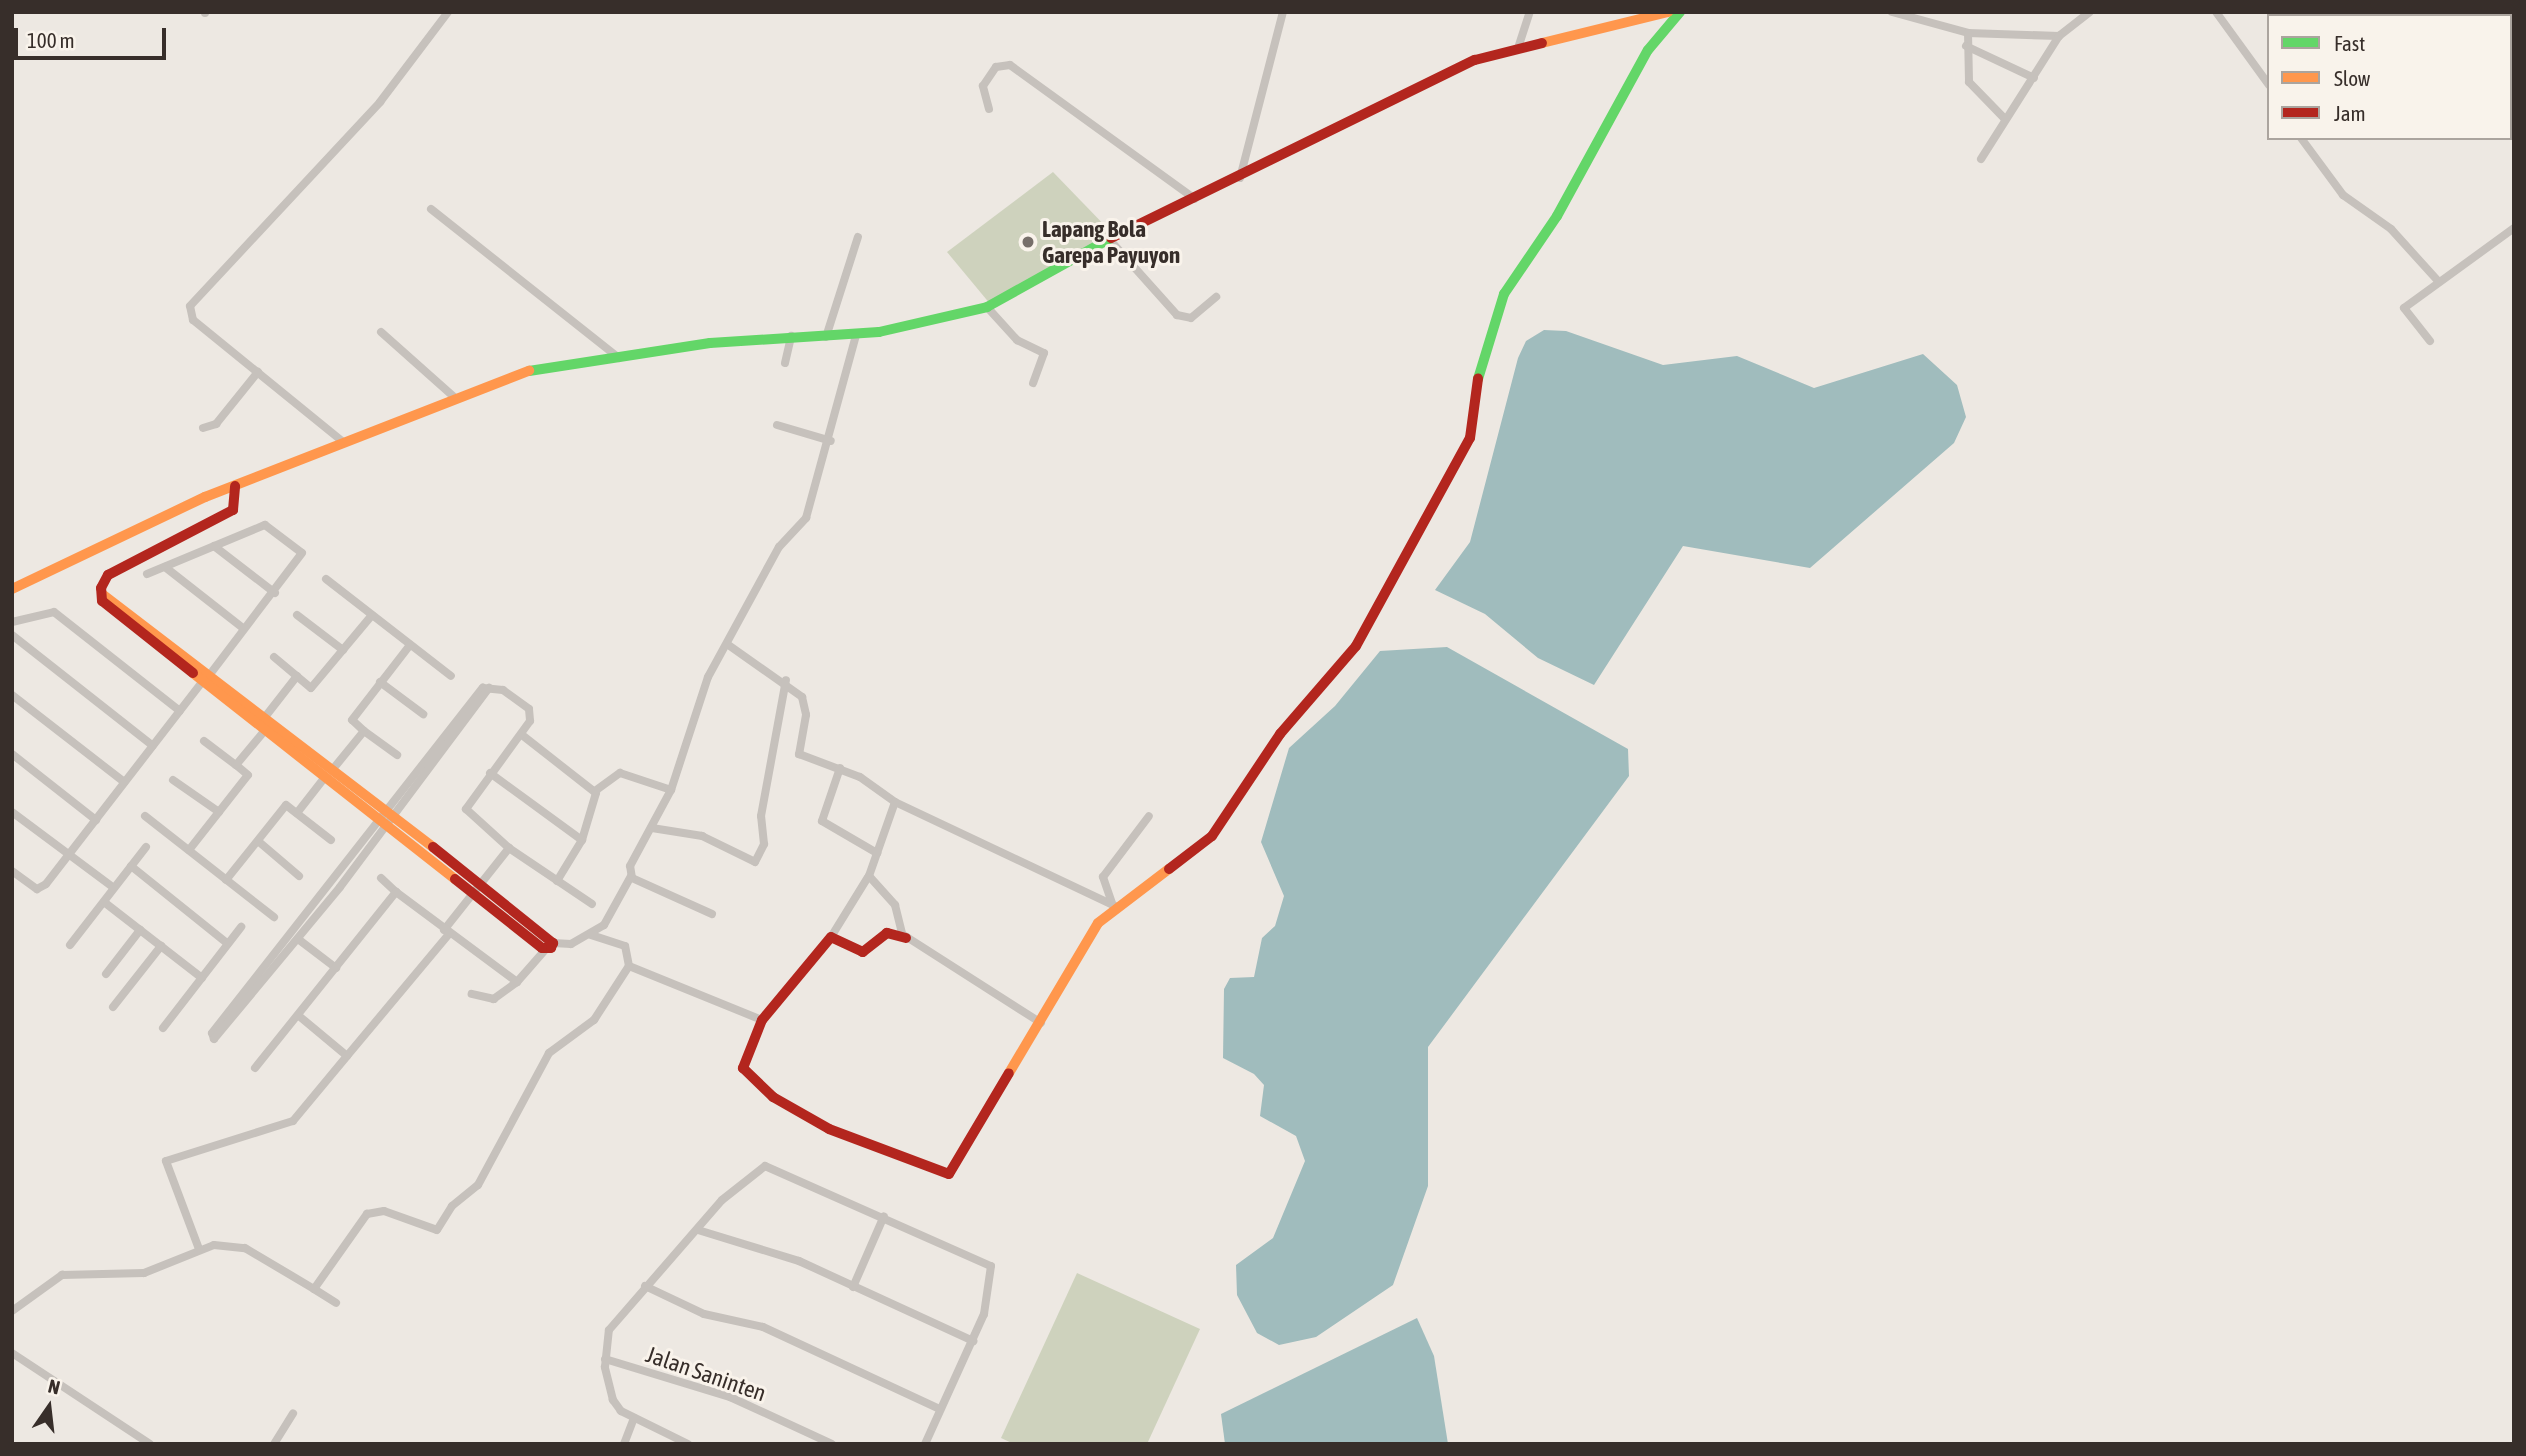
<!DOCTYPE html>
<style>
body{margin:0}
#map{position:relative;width:2526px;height:1456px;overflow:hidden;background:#ede8e2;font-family:"Asap Condensed",sans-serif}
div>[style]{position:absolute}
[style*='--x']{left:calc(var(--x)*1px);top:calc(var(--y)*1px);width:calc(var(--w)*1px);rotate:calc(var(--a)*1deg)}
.green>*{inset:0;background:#ced2bd}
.water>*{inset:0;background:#a0bcbd}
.street>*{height:8px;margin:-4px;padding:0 4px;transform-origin:4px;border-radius:4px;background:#c6c1bc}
.fast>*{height:10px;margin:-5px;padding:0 5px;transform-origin:5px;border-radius:5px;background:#63d668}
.slow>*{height:10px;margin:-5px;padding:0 5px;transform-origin:5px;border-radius:5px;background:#ff974d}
.jam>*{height:10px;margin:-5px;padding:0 5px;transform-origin:5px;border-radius:5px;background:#b3261e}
.dots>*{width:19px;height:19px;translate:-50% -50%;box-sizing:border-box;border:4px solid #f9f3eb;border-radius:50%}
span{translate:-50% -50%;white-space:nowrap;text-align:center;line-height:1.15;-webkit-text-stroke:6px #f9f3eb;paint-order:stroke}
.poi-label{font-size:23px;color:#372e2a;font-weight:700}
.left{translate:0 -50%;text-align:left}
.street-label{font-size:23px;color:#372e2a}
.frame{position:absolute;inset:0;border:14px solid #372e2a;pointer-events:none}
.legend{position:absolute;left:2267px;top:14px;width:245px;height:126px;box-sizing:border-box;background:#f9f3eb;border:2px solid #aba49e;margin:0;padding:9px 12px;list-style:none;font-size:21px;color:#372e2a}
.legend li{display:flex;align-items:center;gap:14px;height:35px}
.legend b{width:35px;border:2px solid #aba49e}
.north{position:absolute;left:14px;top:1372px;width:70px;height:70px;-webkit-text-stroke:5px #f9f3eb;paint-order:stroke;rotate:14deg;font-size:19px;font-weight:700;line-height:28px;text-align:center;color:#372e2a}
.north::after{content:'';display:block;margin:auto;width:24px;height:32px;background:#372e2a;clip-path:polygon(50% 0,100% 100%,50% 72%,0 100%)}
.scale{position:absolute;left:14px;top:28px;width:152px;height:32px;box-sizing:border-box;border:4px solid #372e2a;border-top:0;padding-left:9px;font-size:21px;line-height:24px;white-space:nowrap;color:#372e2a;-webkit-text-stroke:5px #f9f3eb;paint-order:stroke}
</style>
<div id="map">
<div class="green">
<div style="clip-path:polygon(1053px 172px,1112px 233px,991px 305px,947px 252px)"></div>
<div style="clip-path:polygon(1077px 1273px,1200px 1329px,1147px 1444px,1014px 1444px,1001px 1438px)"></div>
</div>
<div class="water">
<div style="clip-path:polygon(1544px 330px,1566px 331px,1663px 365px,1737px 356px,1814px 388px,1923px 354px,1957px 385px,1966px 417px,1954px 443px,1810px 568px,1683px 546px,1594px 685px,1538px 658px,1485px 614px,1435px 590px,1470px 542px,1518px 358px,1526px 341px)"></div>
<div style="clip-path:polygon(1447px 647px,1628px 749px,1629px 776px,1428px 1047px,1428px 1186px,1393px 1285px,1316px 1337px,1279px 1345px,1257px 1333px,1237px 1295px,1236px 1265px,1273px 1238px,1305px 1161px,1296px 1136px,1260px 1116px,1264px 1085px,1254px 1074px,1223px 1058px,1224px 989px,1230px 978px,1254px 977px,1262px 938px,1275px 926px,1284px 896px,1261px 842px,1289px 748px,1335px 706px,1380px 651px)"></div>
<div style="clip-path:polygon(1417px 1318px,1434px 1356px,1448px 1444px,1225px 1444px,1221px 1414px)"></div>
</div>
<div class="street">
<div style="--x:205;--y:12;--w:1;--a:90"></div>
<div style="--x:1892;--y:12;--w:79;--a:15.4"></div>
<div style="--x:1968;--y:33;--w:91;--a:1.9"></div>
<div style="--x:2059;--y:36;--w:39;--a:-38"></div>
<div style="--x:2216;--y:12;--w:90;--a:54"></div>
<div style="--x:2408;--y:12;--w:8;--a:30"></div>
<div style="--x:2341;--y:16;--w:5;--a:-53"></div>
<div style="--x:1968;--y:33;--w:49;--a:88.8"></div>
<div style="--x:1969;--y:82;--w:50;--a:45.8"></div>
<div style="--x:1519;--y:45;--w:35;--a:-72"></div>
<div style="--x:1966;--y:46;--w:75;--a:25.2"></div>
<div style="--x:989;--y:109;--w:24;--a:-105"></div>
<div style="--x:983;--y:86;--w:23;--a:-56"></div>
<div style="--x:996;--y:67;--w:14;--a:-8"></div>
<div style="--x:1010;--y:65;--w:228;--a:35.9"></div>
<div style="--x:2301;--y:138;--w:71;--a:53.6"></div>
<div style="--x:2343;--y:195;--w:59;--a:35.3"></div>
<div style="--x:2391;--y:229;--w:70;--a:47.9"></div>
<div style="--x:1981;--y:159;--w:146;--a:-57.6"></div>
<div style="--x:1240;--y:178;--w:171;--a:-75.5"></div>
<div style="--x:431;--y:209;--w:240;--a:38.4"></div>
<div style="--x:1109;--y:239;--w:102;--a:48.2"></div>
<div style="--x:1177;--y:315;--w:14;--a:12"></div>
<div style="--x:1191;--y:318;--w:33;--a:-40"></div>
<div style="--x:987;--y:307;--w:45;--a:47.7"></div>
<div style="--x:1017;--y:340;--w:30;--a:26"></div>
<div style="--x:1044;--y:353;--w:32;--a:110"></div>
<div style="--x:381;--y:332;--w:99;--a:41.7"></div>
<div style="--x:826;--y:337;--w:105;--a:-72.3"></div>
<div style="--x:2430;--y:341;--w:42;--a:-128.2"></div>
<div style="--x:2404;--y:308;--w:136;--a:-36"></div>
<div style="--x:785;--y:363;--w:28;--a:-77"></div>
<div style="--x:777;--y:425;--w:56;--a:16.5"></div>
<div style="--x:203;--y:428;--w:14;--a:-17"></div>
<div style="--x:216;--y:424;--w:67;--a:-51.1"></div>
<div style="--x:342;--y:441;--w:192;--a:-140.9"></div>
<div style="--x:193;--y:320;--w:14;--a:-102"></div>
<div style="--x:190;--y:306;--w:279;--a:-47"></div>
<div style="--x:380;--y:102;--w:113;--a:-52.9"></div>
<div style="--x:214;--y:546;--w:77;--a:37.6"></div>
<div style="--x:165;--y:567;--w:100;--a:38.1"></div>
<div style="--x:147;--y:574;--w:128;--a:-22.6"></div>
<div style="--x:265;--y:525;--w:46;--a:37.1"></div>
<div style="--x:302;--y:553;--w:152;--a:127.2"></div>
<div style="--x:326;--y:579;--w:158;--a:37.8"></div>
<div style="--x:297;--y:615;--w:58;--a:37.3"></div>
<div style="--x:12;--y:622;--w:43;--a:-13.4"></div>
<div style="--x:54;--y:612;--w:160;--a:38.2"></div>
<div style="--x:12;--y:635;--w:179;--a:38.2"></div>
<div style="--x:727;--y:644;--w:92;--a:35.2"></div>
<div style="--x:802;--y:697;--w:18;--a:77"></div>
<div style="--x:806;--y:715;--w:40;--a:100"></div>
<div style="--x:799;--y:754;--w:65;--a:20.7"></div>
<div style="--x:860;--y:777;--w:43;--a:35.5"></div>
<div style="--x:895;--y:802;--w:246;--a:25.3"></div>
<div style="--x:274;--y:657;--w:48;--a:40"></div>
<div style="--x:311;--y:688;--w:95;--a:-50.1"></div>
<div style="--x:380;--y:682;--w:54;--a:36.7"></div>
<div style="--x:12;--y:695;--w:142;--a:37.8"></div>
<div style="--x:265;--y:717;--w:52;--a:-52"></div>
<div style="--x:364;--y:731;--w:41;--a:36"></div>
<div style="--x:522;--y:735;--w:94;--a:38.1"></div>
<div style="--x:596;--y:793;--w:49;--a:106.6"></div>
<div style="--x:582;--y:840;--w:48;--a:121.4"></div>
<div style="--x:204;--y:741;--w:40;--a:37"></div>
<div style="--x:12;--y:754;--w:107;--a:38.2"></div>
<div style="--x:840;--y:768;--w:56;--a:108.8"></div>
<div style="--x:822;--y:821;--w:64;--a:30.2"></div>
<div style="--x:333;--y:769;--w:49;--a:-50.8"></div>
<div style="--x:364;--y:731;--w:16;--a:-137"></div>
<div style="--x:352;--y:720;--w:95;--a:-52.3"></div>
<div style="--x:490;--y:773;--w:114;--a:36.1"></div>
<div style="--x:173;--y:780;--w:56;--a:34.8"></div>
<div style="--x:595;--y:791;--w:31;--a:-36"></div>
<div style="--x:620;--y:773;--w:54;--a:18.4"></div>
<div style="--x:895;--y:802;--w:78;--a:109.4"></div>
<div style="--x:869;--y:876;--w:39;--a:48"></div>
<div style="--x:895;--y:905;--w:30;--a:76"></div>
<div style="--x:902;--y:934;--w:165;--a:32.6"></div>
<div style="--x:12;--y:812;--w:127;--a:36.7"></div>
<div style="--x:297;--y:813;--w:46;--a:-52.1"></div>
<div style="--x:145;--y:816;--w:164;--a:38.1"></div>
<div style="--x:652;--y:828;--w:51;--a:9.1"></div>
<div style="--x:702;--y:836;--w:59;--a:26.1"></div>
<div style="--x:755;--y:862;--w:20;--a:-63"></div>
<div style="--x:764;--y:844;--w:28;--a:-96"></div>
<div style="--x:761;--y:816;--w:138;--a:-79.6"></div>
<div style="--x:258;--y:841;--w:54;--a:40.5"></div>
<div style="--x:189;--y:850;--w:95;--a:-51.8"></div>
<div style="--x:248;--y:775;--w:16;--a:-140"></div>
<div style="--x:236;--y:765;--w:47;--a:-50.2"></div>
<div style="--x:131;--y:866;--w:124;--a:38.8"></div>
<div style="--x:12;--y:871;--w:31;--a:36"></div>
<div style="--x:37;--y:889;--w:10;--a:-29"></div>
<div style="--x:46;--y:884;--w:257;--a:-52.3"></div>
<div style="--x:381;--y:878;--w:21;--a:43"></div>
<div style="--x:226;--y:880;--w:96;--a:-51.3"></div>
<div style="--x:286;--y:805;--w:57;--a:37.9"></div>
<div style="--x:104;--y:902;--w:124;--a:37.8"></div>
<div style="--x:1113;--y:906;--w:31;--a:-109"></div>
<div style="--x:1103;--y:877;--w:76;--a:-53"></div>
<div style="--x:712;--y:914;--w:88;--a:-155.8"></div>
<div style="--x:632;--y:878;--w:12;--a:-99"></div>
<div style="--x:630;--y:866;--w:86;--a:-61.7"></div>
<div style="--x:671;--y:790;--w:119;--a:-71.9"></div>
<div style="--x:708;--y:677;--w:148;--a:-61.4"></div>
<div style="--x:779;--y:547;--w:40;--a:-47"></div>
<div style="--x:806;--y:518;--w:190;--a:-74.7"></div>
<div style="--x:444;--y:930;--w:105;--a:-51.6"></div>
<div style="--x:831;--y:937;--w:70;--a:-58.3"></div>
<div style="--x:298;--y:939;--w:48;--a:37.3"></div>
<div style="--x:553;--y:943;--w:18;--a:3"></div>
<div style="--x:571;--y:944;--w:38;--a:-30"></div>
<div style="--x:604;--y:925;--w:56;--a:-61.1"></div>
<div style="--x:70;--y:945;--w:124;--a:-52.2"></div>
<div style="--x:629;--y:966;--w:144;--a:22.1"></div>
<div style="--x:106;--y:974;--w:56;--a:-52.3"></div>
<div style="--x:517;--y:982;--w:44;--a:-48.7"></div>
<div style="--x:113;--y:1007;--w:78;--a:-51.8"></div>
<div style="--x:299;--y:1016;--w:62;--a:39.8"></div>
<div style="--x:347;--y:1056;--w:159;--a:-50.1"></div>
<div style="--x:163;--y:1028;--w:128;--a:-52.3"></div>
<div style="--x:214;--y:1039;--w:6;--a:-108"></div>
<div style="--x:212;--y:1033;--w:439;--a:-51.9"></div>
<div style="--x:483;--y:688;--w:20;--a:6"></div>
<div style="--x:503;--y:690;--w:32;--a:36"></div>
<div style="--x:529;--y:709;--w:12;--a:85"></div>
<div style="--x:530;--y:721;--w:109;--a:126"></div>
<div style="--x:466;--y:809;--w:58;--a:42.2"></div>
<div style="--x:509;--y:848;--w:100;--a:34"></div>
<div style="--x:214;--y:1039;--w:197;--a:-50.3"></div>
<div style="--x:340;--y:887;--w:249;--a:-53.2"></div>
<div style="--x:255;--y:1068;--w:226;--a:-51.3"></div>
<div style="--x:396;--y:892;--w:151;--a:36.6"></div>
<div style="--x:517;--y:982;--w:29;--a:144"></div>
<div style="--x:494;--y:999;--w:23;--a:-167"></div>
<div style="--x:698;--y:1230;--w:106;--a:17.1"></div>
<div style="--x:799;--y:1261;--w:192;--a:24.7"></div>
<div style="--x:199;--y:1249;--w:94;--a:-110.6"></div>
<div style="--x:166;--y:1161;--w:133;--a:-17.5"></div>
<div style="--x:293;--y:1121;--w:85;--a:-50.3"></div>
<div style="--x:645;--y:1286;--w:65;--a:25.4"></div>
<div style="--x:704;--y:1314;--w:60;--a:12.4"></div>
<div style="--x:763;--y:1327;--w:195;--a:24.9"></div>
<div style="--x:853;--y:1287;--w:77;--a:-66.4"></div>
<div style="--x:314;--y:1289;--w:26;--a:32"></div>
<div style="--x:12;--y:1311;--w:62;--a:-35.8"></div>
<div style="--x:62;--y:1275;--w:82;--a:-1.4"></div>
<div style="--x:144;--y:1273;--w:75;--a:-21.8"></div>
<div style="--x:214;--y:1245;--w:31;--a:6"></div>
<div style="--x:245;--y:1248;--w:80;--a:30.7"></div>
<div style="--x:314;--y:1289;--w:92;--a:-54.8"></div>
<div style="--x:367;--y:1214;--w:17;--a:-10"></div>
<div style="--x:384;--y:1211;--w:56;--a:19.7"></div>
<div style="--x:437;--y:1230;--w:28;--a:-58"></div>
<div style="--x:452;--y:1206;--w:33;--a:-39"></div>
<div style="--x:478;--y:1185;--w:150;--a:-61.7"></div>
<div style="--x:549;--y:1053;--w:56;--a:-36.3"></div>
<div style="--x:594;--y:1020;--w:64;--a:-57.1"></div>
<div style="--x:629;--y:966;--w:20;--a:-101"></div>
<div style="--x:625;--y:946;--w:36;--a:-162"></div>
<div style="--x:12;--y:1353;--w:165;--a:33.4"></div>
<div style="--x:605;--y:1359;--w:131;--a:16.9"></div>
<div style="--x:730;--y:1397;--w:112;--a:24.7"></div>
<div style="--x:274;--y:1444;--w:36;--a:-58"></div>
<div style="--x:624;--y:1444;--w:28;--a:-69"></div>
<div style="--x:688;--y:1444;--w:75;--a:-153.8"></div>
<div style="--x:621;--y:1411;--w:14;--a:-126"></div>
<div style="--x:613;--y:1400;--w:34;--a:-104"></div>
<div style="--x:605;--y:1367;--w:37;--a:-84"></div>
<div style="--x:609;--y:1330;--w:172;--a:-49"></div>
<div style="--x:722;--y:1200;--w:55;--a:-38.3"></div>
<div style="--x:765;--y:1166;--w:247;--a:23.9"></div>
<div style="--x:991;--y:1266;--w:49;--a:98.3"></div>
<div style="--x:984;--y:1314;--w:143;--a:114.4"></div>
</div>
<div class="fast">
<div style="--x:529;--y:371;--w:183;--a:-8.8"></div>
<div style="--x:710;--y:343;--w:169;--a:-3.7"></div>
<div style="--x:879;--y:332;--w:111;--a:-13"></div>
<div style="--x:987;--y:307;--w:142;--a:-29.1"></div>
<div style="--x:1478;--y:379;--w:89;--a:-73"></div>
<div style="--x:1504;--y:294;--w:94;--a:-55.8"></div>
<div style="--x:1557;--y:216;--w:189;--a:-61.3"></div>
<div style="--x:1648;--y:50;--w:50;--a:-49.9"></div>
</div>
<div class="slow">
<div style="--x:1542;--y:43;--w:130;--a:-13.8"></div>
<div style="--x:12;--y:589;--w:214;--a:-25.5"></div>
<div style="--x:205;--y:497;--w:348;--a:-21.3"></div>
<div style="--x:102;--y:594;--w:417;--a:37.4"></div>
<div style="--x:193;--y:673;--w:333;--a:38.2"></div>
<div style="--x:1009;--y:1073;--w:174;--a:-59.3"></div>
<div style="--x:1098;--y:923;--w:89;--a:-37.3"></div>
</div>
<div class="jam">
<div style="--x:1111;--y:238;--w:405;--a:-26.1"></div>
<div style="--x:1475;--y:60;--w:69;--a:-14.2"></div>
<div style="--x:193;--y:673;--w:116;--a:-141.6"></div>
<div style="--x:102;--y:601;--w:13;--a:-94"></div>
<div style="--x:101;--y:588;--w:15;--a:-62"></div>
<div style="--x:108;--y:575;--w:141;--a:-27.5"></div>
<div style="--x:233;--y:510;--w:24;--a:-85"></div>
<div style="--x:433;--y:847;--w:154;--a:38.7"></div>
<div style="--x:553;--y:943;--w:5;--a:112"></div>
<div style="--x:551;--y:948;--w:9;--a:180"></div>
<div style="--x:542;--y:948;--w:111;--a:-141.6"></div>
<div style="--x:1169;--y:869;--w:54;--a:-37.5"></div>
<div style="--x:1212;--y:836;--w:123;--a:-56.3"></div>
<div style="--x:1280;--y:734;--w:116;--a:-49.2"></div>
<div style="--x:1356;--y:646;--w:237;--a:-61.3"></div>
<div style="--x:1470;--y:438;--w:60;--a:-82.3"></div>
<div style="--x:906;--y:938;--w:20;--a:-165"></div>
<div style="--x:887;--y:933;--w:31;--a:142"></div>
<div style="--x:863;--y:952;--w:35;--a:-155"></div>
<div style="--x:831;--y:937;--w:108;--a:129.7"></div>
<div style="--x:762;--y:1020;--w:52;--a:111.6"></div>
<div style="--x:743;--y:1068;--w:42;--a:44"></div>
<div style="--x:773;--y:1097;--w:64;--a:29.7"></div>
<div style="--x:829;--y:1129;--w:128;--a:20.6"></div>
<div style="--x:949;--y:1174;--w:117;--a:-59.3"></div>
</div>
<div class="dots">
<div style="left:1028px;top:242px;background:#776f6a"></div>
</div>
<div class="poi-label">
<span class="left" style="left:1042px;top:242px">Lapang Bola<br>Garepa Payuyon</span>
</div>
<div class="street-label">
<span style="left:706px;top:1374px;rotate:19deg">Jalan Saninten</span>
</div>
<div class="frame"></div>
<ul class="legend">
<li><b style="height:9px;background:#63d668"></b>Fast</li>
<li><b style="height:9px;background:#ff974d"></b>Slow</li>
<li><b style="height:9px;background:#b3261e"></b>Jam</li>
</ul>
<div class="north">N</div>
<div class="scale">100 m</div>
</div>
